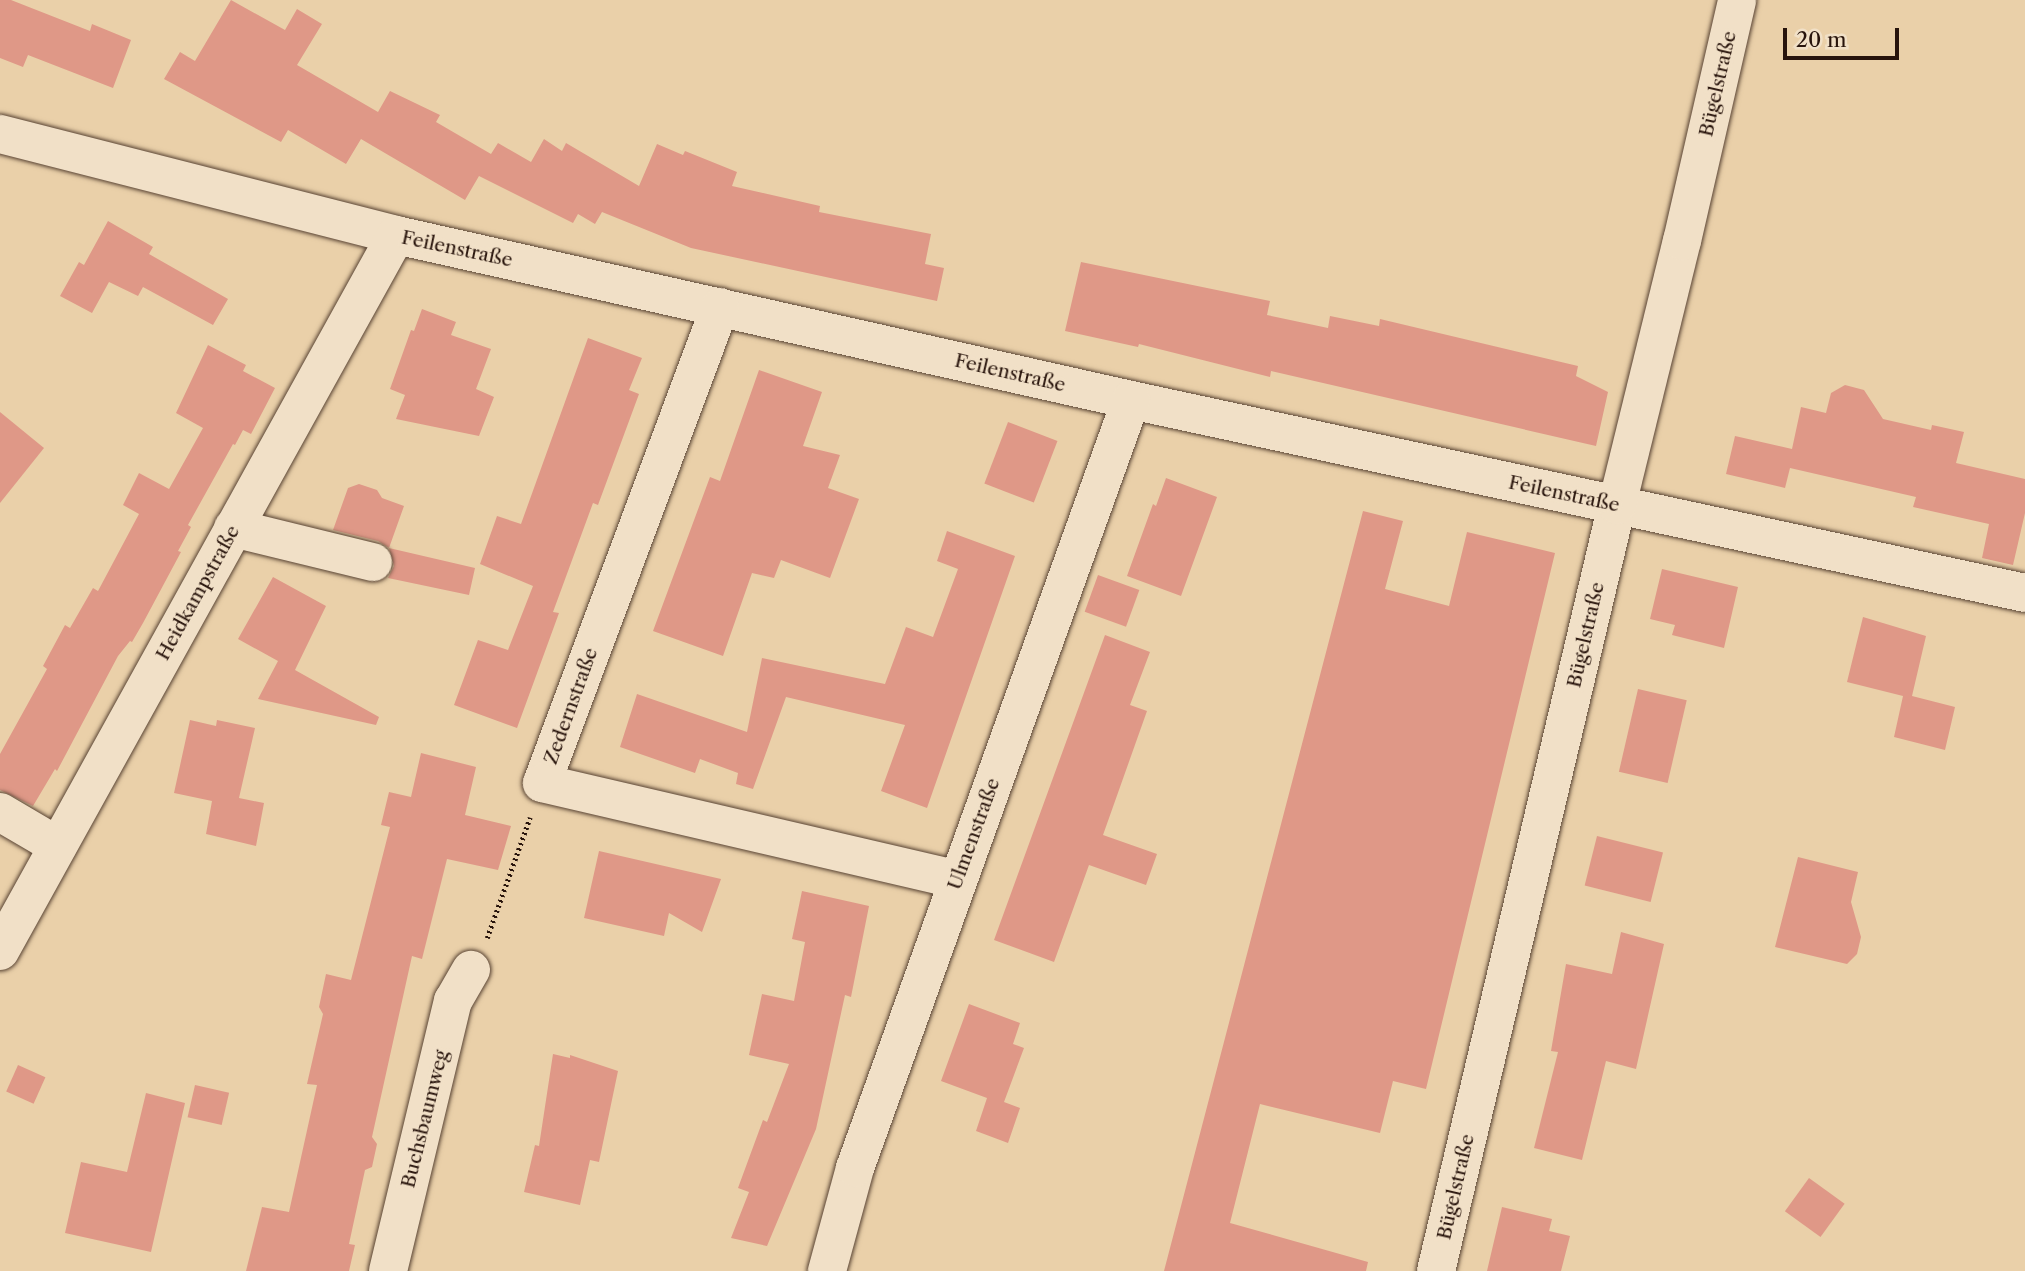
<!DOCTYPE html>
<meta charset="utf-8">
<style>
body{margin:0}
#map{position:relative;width:2025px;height:1271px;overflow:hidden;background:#ead0a9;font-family:"Libre Caslon Text",serif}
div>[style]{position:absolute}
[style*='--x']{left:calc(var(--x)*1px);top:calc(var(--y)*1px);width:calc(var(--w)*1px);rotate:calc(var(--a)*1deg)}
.building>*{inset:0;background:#df9887;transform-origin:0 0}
.path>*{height:4.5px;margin-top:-2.25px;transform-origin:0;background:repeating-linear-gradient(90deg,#28140c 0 2px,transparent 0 5.5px)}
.roads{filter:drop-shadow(0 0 2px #584333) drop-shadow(0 0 2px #584333)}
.minor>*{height:38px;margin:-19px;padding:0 19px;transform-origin:19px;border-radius:19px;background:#f1e0c7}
span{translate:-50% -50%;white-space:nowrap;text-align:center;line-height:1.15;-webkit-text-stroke:7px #f1e0c7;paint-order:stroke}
.street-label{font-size:19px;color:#28140c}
.scale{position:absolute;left:1783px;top:28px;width:116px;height:32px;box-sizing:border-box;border:4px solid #28140c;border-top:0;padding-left:9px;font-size:21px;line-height:24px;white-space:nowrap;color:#28140c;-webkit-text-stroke:5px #f1e0c7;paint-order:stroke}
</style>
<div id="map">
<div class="building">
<div style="clip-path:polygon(0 0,11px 0,90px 31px,92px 24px,131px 40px,113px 88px,28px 55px,23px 67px,0 58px)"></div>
<div style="clip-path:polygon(231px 0,285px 30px,297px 9px,322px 24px,297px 65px,378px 112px,390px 91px,440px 115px,436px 122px,491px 154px,498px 143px,531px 162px,544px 139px,562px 151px,566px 143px,639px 186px,657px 144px,683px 155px,685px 151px,737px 172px,732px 186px,820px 206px,819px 212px,931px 234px,925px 264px,944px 268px,937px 301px,691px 248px,602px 212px,595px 224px,578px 214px,573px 223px,479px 176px,465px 200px,361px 139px,346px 164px,288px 130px,281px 142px,164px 79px,180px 52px,195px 61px)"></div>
<div style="clip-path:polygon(108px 221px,153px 247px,149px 254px,228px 299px,213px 325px,143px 287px,138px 296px,109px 282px,92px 313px,60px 296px,79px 262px,84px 265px)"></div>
<div style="clip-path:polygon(1081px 262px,1270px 301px,1267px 315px,1328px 328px,1330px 316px,1379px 326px,1380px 319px,1578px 366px,1576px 376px,1608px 392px,1596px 446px,1271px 371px,1270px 377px,1139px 344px,1138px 347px,1065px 331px)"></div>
<div style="clip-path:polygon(422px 309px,456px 322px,451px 335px,491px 349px,476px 389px,494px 397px,479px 436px,396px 419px,405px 395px,390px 389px,411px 330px,414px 331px)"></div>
<div style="clip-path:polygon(588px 338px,642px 358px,629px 390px,639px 394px,598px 505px,593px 503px,553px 612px,559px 613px,517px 728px,454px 705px,478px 640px,508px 650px,533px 586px,480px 564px,497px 516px,521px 524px)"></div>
<div style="clip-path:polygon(208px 345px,246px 365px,243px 371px,275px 388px,251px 434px,243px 430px,235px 445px,233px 444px,188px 525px,191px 527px,178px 551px,181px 552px,143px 623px,132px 642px,130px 641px,118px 656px,57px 771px,55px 769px,33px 806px,0 790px,0 754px,47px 669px,43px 666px,65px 625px,70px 628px,93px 588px,98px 591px,139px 514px,123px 505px,139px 473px,169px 489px,203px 428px,176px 413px)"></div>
<div style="clip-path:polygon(759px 370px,822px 392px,803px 446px,840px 455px,828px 488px,859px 499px,830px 578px,781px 560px,774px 578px,752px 573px,723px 656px,653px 631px,710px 477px,720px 481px)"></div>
<div style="clip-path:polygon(1845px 385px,1864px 390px,1883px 419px,1931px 430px,1932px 425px,1964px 432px,1956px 463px,2025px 479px,2025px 513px,2013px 565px,1982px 558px,1989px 524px,1913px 507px,1916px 497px,1790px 468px,1785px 488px,1726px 474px,1735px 436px,1792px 449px,1801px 407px,1826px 413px,1831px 393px)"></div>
<div style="clip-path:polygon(0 412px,44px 448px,0 503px)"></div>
<div style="left:1008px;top:422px;width:53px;height:66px;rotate:21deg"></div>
<div style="clip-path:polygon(1166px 478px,1217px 497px,1181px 596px,1127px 576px,1153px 504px,1156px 506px)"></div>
<div style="clip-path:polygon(359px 484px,377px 490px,382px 498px,404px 506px,389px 548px,378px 541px,333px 530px,348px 488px)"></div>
<div style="clip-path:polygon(1363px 511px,1403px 521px,1385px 589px,1449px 606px,1467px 532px,1555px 553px,1426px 1089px,1393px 1081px,1380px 1133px,1260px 1104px,1230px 1223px,1368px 1262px,1366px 1271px,1164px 1271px)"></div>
<div style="clip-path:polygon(947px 531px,1015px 556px,927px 808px,881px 791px,905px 725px,786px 697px,753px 789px,736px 784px,738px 773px,700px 759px,695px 773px,620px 747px,637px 694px,747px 732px,762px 658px,885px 684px,906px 627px,933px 637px,958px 569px,937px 561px)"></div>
<div style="clip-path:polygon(389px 548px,475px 568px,469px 595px,388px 578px,394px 566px)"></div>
<div style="clip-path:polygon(1662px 569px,1738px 587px,1724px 648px,1672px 635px,1675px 625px,1650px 619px)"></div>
<div style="left:1098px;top:575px;width:44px;height:39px;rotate:20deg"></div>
<div style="clip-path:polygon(273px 577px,326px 606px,295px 670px,379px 717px,376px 725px,258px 699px,278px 661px,238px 639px)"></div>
<div style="clip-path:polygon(1863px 617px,1926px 636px,1912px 696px,1955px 707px,1945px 750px,1894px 737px,1903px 696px,1847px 682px)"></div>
<div style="clip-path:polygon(1105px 635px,1150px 652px,1130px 705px,1147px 711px,1103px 835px,1157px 854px,1146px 885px,1089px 865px,1054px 962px,994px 940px)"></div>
<div style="left:1638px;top:689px;width:50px;height:85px;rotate:13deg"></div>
<div style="clip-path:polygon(190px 720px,216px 726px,217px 720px,255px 728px,239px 798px,264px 803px,256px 846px,206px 834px,212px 801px,174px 793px)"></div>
<div style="clip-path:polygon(421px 753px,476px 767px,465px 815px,511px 826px,498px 870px,447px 859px,422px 959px,412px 956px,372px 1137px,377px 1144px,372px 1167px,365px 1170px,349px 1244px,355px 1245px,349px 1271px,246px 1271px,262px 1207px,289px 1212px,317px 1085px,307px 1084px,323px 1014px,319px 1007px,326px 974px,351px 980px,390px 827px,381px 825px,389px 792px,411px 797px)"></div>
<div style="left:1597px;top:836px;width:68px;height:51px;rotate:14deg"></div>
<div style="clip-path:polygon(599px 851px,721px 879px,702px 932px,669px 913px,664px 936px,584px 918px)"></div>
<div style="clip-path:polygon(1798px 857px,1858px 872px,1851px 902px,1861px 937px,1857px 954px,1847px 964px,1775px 947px)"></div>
<div style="clip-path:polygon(802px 891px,869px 906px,851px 997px,845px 995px,816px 1129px,767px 1246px,731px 1238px,749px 1192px,738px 1188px,763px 1120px,767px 1122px,789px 1064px,749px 1055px,762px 994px,794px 1001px,805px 942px,792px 939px)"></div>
<div style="clip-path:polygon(1621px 932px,1664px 944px,1636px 1069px,1606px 1061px,1582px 1160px,1534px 1148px,1558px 1052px,1551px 1051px,1566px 964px,1612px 974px)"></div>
<div style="clip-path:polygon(969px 1004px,1020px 1023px,1013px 1044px,1024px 1048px,1004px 1102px,1020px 1108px,1008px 1143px,976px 1131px,987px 1098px,941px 1081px)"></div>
<div style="clip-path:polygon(553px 1054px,570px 1058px,570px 1055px,618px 1071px,599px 1162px,590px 1160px,580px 1205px,524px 1192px,535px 1145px,539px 1146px)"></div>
<div style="left:18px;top:1065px;width:30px;height:29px;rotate:24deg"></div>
<div style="left:195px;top:1085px;width:35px;height:33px;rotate:13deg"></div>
<div style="clip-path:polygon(146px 1093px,185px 1103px,151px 1252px,65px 1233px,81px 1162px,127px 1172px)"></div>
<div style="left:1809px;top:1178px;width:44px;height:41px;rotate:36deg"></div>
<div style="clip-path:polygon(1502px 1207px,1552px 1219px,1549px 1231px,1570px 1236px,1561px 1271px,1487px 1271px)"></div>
</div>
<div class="path">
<div style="--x:487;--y:938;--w:128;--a:-70.4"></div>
</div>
<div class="roads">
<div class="minor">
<div style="--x:0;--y:134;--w:409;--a:14.3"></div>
<div style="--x:396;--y:235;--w:753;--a:12.65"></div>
<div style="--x:1131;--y:400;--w:915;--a:12.18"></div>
<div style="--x:720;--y:307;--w:508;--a:110.5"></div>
<div style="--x:542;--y:783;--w:427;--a:13.1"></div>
<div style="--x:233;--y:528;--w:144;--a:13.7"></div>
<div style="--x:0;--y:812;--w:67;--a:30.4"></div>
<div style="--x:0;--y:951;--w:818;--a:-61.05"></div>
<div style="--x:388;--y:1271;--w:278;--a:-76.5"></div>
<div style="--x:453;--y:1001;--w:36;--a:-60"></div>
<div style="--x:827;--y:1271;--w:107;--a:-74.8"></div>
<div style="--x:855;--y:1168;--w:816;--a:-70.23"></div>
<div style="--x:1436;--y:1271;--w:787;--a:-76.71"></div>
<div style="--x:1617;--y:505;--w:272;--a:-76.2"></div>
<div style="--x:1682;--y:241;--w:247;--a:-77.1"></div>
</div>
</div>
<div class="street-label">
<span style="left:1718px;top:84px;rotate:-77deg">Bügelstraße</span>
<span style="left:457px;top:249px;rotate:12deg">Feilenstraße</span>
<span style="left:1010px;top:373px;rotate:13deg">Feilenstraße</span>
<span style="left:1564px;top:494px;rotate:12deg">Feilenstraße</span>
<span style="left:198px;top:593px;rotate:-61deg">Heidkampstraße</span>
<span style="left:1586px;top:635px;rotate:-77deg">Bügelstraße</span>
<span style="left:571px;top:706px;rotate:-70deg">Zedernstraße</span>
<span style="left:974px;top:834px;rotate:-70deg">Ulmenstraße</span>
<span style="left:425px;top:1119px;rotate:-76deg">Buchsbaumweg</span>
<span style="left:1456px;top:1187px;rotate:-77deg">Bügelstraße</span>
</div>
<div class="scale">20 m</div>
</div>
